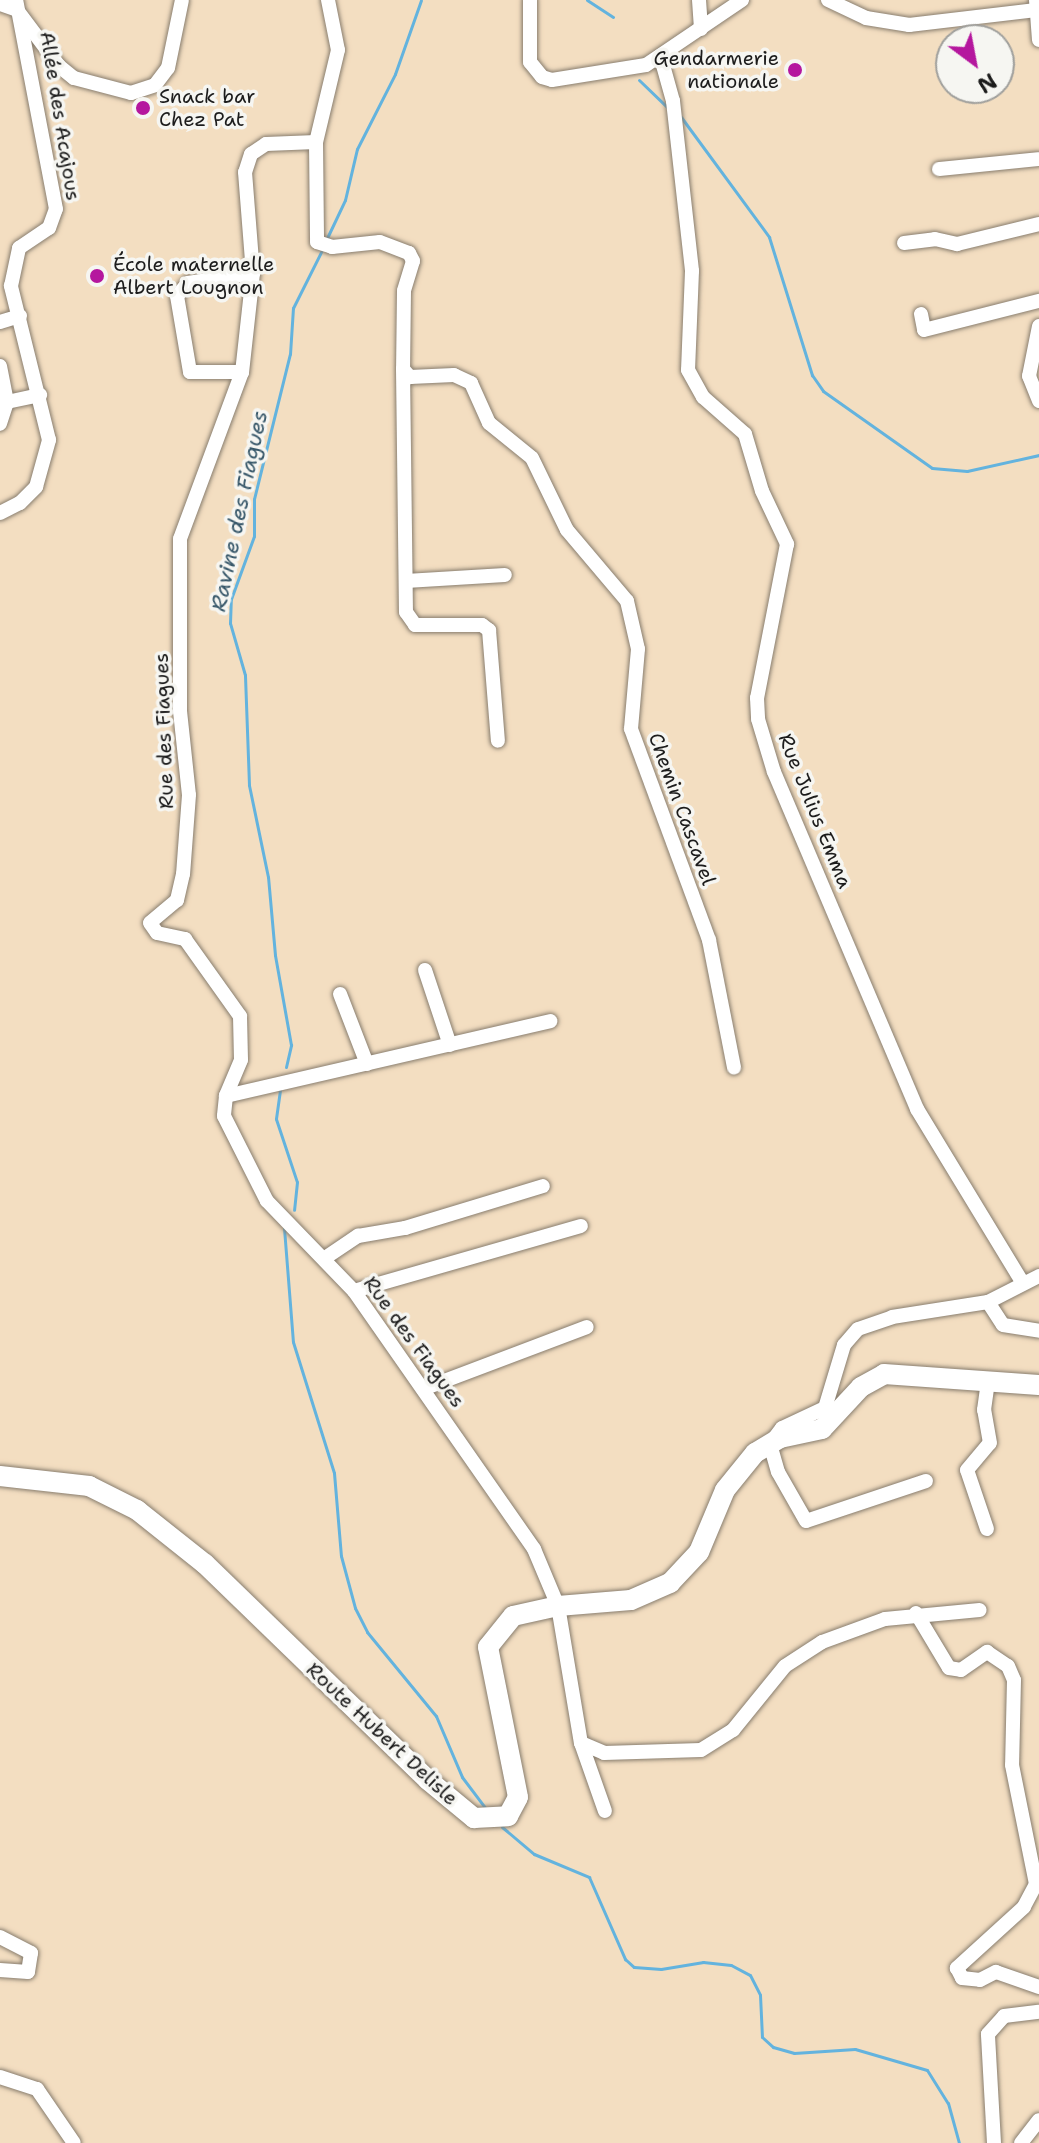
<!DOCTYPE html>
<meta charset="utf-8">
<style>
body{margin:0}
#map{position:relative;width:1039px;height:2143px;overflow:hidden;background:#f3dec1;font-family:"Shantell Sans",sans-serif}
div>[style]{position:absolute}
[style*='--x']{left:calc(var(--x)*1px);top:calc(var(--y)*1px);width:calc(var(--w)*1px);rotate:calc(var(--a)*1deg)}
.stream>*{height:3px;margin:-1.5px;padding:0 1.5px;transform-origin:1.5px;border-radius:1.5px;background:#63b3de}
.roads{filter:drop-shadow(0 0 2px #887d6e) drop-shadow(0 0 2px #887d6e)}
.street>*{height:14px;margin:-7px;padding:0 7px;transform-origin:7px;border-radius:7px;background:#fff}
.secondary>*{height:20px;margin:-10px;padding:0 10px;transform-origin:10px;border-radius:10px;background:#fff}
.dots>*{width:22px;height:22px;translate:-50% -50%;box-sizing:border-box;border:4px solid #f6f6f2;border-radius:50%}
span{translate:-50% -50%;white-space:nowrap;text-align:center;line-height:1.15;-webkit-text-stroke:7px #f6f6f2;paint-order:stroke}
.poi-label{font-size:20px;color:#1c1c1c}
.right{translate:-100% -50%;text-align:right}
.left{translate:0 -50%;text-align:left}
.street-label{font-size:20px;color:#1c1c1c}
.water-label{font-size:22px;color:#38586a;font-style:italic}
.north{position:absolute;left:935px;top:24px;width:80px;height:80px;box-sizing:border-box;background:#f6f6f2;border:2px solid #9f9f9c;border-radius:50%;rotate:148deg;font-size:22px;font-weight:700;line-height:32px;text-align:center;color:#1c1c1c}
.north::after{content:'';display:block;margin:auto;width:28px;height:36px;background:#b5179e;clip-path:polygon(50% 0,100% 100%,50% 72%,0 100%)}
</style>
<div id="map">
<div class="stream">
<div style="--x:587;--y:0;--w:31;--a:33"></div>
<div style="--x:639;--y:80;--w:42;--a:44"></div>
<div style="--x:681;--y:117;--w:149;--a:53.7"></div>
<div style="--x:769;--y:237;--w:145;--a:72.7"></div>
<div style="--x:812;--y:375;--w:19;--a:55"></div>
<div style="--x:823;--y:391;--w:133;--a:35.2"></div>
<div style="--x:932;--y:468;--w:35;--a:5"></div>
<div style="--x:967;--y:471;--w:74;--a:-12.5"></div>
<div style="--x:327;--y:238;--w:42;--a:-64.7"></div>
<div style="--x:345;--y:200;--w:52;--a:-76.8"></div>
<div style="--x:357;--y:149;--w:84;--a:-63.1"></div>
<div style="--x:395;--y:74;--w:78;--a:-70.6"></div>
<div style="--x:286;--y:1067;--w:23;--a:-77"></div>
<div style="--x:291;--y:1045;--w:91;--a:-100.1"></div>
<div style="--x:275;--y:955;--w:78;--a:-95.1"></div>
<div style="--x:268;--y:877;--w:94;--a:-101.7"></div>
<div style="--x:249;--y:785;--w:110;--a:-92.1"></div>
<div style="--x:245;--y:675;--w:54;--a:-106.1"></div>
<div style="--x:230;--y:623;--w:24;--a:-88"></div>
<div style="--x:231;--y:599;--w:67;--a:-69.9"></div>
<div style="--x:254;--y:536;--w:37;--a:-90"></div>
<div style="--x:254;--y:499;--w:149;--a:-76.1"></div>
<div style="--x:290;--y:354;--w:46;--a:-86.3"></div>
<div style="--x:293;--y:308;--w:63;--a:-63.4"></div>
<div style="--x:280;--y:1090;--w:29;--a:98"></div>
<div style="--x:276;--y:1119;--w:66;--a:71.6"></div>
<div style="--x:297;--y:1182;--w:28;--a:96"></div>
<div style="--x:284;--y:1228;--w:114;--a:85.5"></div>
<div style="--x:293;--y:1342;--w:137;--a:72.6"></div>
<div style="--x:334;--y:1473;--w:83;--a:85.2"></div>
<div style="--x:341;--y:1556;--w:54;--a:74.9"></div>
<div style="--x:355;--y:1608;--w:27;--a:63"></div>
<div style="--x:367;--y:1632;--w:109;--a:50.6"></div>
<div style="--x:436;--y:1716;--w:66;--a:66.9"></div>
<div style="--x:462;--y:1777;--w:38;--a:53"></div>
<div style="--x:502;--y:1827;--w:42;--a:40.2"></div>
<div style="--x:534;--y:1854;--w:60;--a:22.7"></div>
<div style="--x:589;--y:1877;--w:90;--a:66.3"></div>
<div style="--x:625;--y:1959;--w:12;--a:42"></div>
<div style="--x:634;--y:1967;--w:27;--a:4"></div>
<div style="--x:661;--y:1969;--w:43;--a:-9.5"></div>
<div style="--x:703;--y:1962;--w:28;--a:6"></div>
<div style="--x:731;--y:1965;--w:21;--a:28"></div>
<div style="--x:750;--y:1975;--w:22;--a:63"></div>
<div style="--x:760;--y:1995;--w:42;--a:87.3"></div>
<div style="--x:762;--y:2037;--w:15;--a:42"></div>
<div style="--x:773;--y:2047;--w:22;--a:16"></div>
<div style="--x:794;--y:2053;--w:61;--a:-3.8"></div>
<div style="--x:855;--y:2049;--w:75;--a:16.3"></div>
<div style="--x:927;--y:2070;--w:39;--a:58"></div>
<div style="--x:948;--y:2103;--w:41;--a:74.6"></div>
</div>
<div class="roads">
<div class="street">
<div style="--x:328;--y:0;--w:51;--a:78.7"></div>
<div style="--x:338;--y:50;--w:95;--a:103.4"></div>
<div style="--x:316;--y:142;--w:50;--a:177.7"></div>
<div style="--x:266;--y:144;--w:18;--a:146"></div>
<div style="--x:251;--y:154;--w:19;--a:108"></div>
<div style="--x:245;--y:172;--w:101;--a:85.5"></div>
<div style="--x:253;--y:273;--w:100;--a:96.3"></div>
<div style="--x:242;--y:372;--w:178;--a:110.4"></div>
<div style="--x:180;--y:539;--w:172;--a:90"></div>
<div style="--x:180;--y:711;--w:84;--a:83.9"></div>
<div style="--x:189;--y:795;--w:79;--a:94.3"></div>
<div style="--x:183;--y:874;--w:27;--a:103"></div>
<div style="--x:177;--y:900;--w:35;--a:140"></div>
<div style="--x:150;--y:923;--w:12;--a:55"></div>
<div style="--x:157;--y:933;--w:29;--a:12"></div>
<div style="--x:185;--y:939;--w:95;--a:54.5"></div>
<div style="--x:240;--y:1016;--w:44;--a:88.7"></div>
<div style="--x:241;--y:1060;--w:39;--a:113"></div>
<div style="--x:226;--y:1096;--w:20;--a:96"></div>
<div style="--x:224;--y:1116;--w:95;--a:63.2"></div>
<div style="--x:267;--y:1201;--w:125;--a:46"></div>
<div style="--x:354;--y:1291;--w:315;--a:55.1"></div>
<div style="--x:534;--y:1549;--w:62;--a:67.2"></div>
<div style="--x:558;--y:1606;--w:139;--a:80.5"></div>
<div style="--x:581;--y:1743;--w:72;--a:70.6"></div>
<div style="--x:530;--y:0;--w:62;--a:90"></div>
<div style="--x:530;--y:62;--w:19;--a:51"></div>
<div style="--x:542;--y:77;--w:10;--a:17"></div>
<div style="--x:552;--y:80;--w:95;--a:-9.1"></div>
<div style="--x:646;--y:65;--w:116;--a:-34.1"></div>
<div style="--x:699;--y:0;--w:29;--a:86"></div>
<div style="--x:828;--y:0;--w:42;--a:25.3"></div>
<div style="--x:866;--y:18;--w:44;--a:9.2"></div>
<div style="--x:909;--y:25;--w:128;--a:-6.7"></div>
<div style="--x:1036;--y:0;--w:40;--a:85.7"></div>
<div style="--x:0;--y:4;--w:18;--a:19"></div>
<div style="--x:17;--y:10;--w:70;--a:53.1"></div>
<div style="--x:59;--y:66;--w:19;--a:39"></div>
<div style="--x:74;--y:78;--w:59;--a:14.7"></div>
<div style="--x:131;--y:93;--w:25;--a:-18"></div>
<div style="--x:155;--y:85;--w:21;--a:-53"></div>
<div style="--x:168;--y:68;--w:69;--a:-78.4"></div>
<div style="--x:661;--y:58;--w:45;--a:74.4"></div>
<div style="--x:673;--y:101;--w:171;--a:83.6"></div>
<div style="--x:692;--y:271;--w:99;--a:92.3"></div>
<div style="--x:688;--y:370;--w:31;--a:61"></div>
<div style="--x:703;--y:397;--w:56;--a:41.4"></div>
<div style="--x:745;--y:434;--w:59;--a:73.4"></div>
<div style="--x:762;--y:491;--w:59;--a:64.7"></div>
<div style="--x:787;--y:544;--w:157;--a:101"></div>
<div style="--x:757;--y:698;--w:21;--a:87"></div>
<div style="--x:758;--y:719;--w:55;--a:73.2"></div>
<div style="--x:774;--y:772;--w:366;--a:67"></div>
<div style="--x:917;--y:1109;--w:204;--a:58.7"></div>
<div style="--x:316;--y:142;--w:100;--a:89.4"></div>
<div style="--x:317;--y:242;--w:16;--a:18"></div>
<div style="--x:332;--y:247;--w:48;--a:-5.9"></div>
<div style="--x:380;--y:242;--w:31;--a:21"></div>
<div style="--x:409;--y:253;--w:9;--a:63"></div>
<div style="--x:413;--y:261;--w:31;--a:107"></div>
<div style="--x:404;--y:291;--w:78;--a:90.7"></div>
<div style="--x:403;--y:369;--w:11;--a:49"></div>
<div style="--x:410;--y:377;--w:44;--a:-2.6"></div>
<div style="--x:454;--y:375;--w:19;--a:25"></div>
<div style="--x:471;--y:383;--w:44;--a:65.8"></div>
<div style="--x:489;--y:423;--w:55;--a:39.1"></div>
<div style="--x:532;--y:458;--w:80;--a:64.1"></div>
<div style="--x:567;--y:530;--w:93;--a:49.8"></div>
<div style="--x:627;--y:601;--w:49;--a:77.1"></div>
<div style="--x:638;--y:649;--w:80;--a:95"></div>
<div style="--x:631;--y:729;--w:225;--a:69.7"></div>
<div style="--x:709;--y:940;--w:130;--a:78.9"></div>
<div style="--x:939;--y:169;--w:100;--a:-5.7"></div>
<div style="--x:904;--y:243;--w:31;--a:-7"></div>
<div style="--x:935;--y:239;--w:23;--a:13"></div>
<div style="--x:957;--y:244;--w:84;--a:-13.7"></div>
<div style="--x:921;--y:314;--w:16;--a:79"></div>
<div style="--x:924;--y:330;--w:119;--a:-14.2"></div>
<div style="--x:0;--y:322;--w:21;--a:-17"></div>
<div style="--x:1039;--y:326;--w:51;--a:101.3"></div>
<div style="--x:1029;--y:376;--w:27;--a:68"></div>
<div style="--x:0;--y:366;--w:37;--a:79"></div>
<div style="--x:7;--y:402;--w:23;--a:108"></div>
<div style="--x:403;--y:369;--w:243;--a:89.3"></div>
<div style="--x:406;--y:612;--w:16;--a:55"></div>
<div style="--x:415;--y:625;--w:67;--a:0"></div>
<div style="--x:482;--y:625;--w:9;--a:36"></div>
<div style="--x:489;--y:630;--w:111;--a:85.4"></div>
<div style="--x:242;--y:372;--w:52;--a:180"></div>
<div style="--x:190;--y:372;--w:77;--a:-99.7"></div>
<div style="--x:177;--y:296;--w:17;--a:-50"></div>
<div style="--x:188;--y:283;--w:66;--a:-8.7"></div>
<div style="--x:7;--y:402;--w:34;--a:-12"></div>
<div style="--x:0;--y:513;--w:22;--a:-27"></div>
<div style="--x:20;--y:503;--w:23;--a:-45"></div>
<div style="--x:36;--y:487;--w:49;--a:-74.5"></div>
<div style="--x:49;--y:440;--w:159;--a:-103.9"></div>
<div style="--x:11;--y:286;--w:39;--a:-78"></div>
<div style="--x:19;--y:248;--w:36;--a:-34"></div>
<div style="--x:49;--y:228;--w:20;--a:-70"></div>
<div style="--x:56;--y:209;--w:213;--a:-100.8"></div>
<div style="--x:406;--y:581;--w:99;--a:-3.5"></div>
<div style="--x:425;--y:970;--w:79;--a:71.6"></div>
<div style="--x:340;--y:994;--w:75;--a:68.9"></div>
<div style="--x:226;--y:1096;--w:333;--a:-13"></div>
<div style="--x:325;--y:1258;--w:40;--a:-34"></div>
<div style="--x:358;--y:1236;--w:48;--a:-9.7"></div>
<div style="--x:405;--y:1228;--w:144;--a:-16.9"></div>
<div style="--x:354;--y:1291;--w:236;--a:-16"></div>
<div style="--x:988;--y:1302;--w:27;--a:57"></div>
<div style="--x:1003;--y:1325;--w:36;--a:9"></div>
<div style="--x:423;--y:1389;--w:175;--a:-20.7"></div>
<div style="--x:926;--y:1481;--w:126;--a:161.6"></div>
<div style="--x:806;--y:1521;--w:56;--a:-119.7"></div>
<div style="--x:778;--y:1472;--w:29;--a:-106"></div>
<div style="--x:770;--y:1444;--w:20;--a:-53"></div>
<div style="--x:782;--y:1428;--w:47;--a:-24.9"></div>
<div style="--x:825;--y:1408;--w:66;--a:-73.2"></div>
<div style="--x:844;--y:1345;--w:21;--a:-49"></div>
<div style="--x:858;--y:1329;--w:36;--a:-19"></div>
<div style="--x:892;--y:1317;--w:97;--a:-8.9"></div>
<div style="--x:988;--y:1302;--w:57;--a:-27"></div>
<div style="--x:987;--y:1529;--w:62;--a:-108.7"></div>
<div style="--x:967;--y:1470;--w:35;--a:-50"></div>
<div style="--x:990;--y:1443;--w:34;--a:-100"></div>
<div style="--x:984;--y:1410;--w:27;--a:-82"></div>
<div style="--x:916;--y:1613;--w:64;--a:59"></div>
<div style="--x:949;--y:1668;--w:12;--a:9"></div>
<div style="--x:961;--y:1670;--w:32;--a:-35"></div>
<div style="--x:987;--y:1652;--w:25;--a:34"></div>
<div style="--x:1008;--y:1666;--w:15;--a:67"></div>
<div style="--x:1014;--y:1680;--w:85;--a:91.3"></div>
<div style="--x:1012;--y:1765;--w:121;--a:78.6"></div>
<div style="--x:1036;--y:1884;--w:26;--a:118"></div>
<div style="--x:1024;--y:1907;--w:91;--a:137.7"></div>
<div style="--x:957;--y:1968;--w:11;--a:63"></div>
<div style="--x:962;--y:1978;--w:18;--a:6"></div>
<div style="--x:980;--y:1980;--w:18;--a:-27"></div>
<div style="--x:996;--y:1972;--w:46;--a:19.2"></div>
<div style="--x:581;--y:1743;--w:25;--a:23"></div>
<div style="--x:604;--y:1753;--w:97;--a:-1.8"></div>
<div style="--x:701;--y:1750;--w:38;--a:-32"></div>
<div style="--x:733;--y:1730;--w:82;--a:-50.9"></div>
<div style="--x:785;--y:1666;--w:44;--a:-33"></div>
<div style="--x:822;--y:1642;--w:67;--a:-20.1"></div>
<div style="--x:885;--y:1619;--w:95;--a:-5.4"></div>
<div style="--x:0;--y:1937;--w:35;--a:27"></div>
<div style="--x:31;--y:1953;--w:19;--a:99"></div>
<div style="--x:28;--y:1972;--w:28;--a:-176"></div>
<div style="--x:0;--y:2077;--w:39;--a:18"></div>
<div style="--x:37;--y:2089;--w:65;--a:55.6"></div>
<div style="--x:994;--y:2143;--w:109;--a:-93.2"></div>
<div style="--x:988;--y:2034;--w:24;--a:-48"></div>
<div style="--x:1004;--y:2016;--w:35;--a:-7"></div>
<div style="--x:1021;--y:2143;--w:29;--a:-52"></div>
</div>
<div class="secondary">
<div style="--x:0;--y:1476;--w:90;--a:6.4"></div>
<div style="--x:89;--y:1486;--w:54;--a:26.6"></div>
<div style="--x:137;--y:1510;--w:87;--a:38.5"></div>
<div style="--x:205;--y:1564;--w:310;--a:44.1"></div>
<div style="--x:428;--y:1780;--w:60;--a:39.6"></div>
<div style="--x:474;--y:1818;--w:34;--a:-3"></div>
<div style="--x:508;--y:1816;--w:21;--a:-62"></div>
<div style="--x:518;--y:1797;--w:153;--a:-101.3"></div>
<div style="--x:488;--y:1647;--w:40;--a:-51"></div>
<div style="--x:513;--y:1616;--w:46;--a:-12.5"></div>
<div style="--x:558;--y:1606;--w:73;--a:-4.7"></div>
<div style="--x:631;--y:1600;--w:43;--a:-23.6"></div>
<div style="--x:670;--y:1583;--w:42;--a:-46.9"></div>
<div style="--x:699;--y:1552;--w:67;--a:-67.2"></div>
<div style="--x:725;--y:1490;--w:48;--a:-51"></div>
<div style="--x:755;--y:1453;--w:29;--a:-31"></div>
<div style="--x:780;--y:1438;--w:43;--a:-12.1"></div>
<div style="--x:822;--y:1429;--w:57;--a:-47.1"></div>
<div style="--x:861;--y:1387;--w:26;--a:-29"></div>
<div style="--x:884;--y:1374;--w:155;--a:4.1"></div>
</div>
</div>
<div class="dots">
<div style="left:795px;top:70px;background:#b5179e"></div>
<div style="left:143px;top:108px;background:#b5179e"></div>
<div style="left:97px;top:276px;background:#b5179e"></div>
</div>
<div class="poi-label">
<span class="right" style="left:779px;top:70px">Gendarmerie<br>nationale</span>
<span class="left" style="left:159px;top:108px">Snack bar<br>Chez Pat</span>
<span class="left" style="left:113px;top:276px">École maternelle<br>Albert Lougnon</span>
</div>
<div class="street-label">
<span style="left:60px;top:116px;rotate:81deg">Allée des Acajous</span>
<span style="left:164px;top:731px;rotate:-92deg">Rue des Fiagues</span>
<span style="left:682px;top:809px;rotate:70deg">Chemin Cascavel</span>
<span style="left:815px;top:811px;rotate:68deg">Rue Julius Emma</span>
<span style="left:414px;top:1342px;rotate:54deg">Rue des Fiagues</span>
<span style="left:382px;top:1734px;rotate:43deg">Route Hubert Delisle</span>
</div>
<div class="water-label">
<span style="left:239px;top:511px;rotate:-78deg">Ravine des Fiagues</span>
</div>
<div class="north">N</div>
</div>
